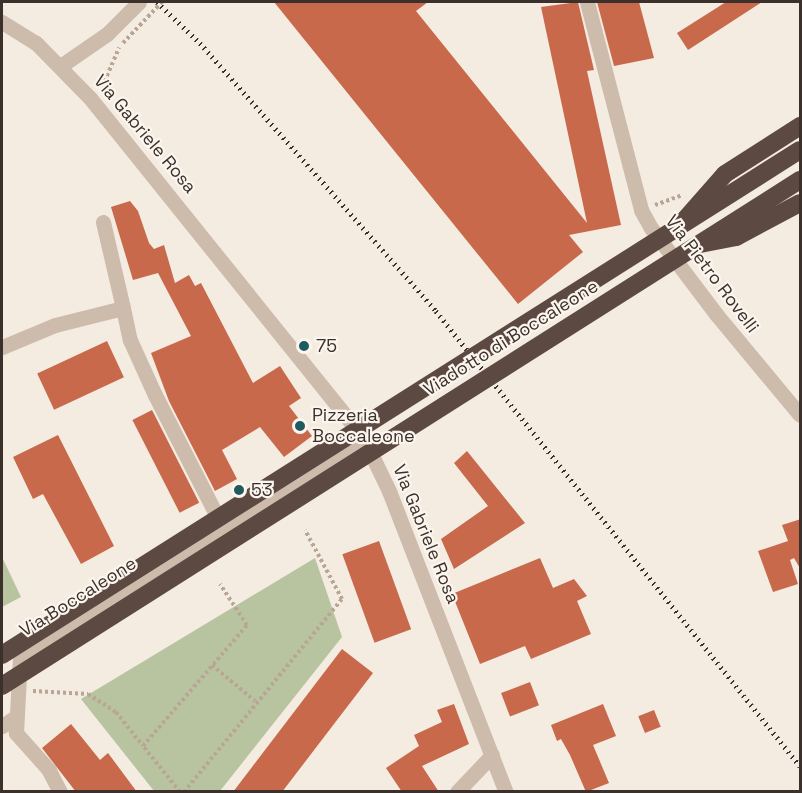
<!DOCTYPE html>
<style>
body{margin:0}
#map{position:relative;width:802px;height:793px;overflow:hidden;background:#f4ebe1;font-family:"Space Grotesk",sans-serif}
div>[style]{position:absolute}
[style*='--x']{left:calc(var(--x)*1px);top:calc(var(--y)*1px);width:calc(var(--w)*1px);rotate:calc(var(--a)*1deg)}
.green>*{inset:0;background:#b8c4a0}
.building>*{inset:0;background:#c8694b;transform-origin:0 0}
.path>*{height:4px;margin-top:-2px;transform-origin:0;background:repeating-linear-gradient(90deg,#b9a596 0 3px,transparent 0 6px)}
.minor>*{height:15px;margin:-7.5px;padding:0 7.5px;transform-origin:7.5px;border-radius:7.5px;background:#cdbbac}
.highway>*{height:18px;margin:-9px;padding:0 9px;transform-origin:9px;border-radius:9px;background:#5c4a42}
.rail>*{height:4.5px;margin-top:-2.25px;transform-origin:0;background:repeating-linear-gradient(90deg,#3b302b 0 1.5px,transparent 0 6px)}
.path-bridge>*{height:4px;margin-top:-2px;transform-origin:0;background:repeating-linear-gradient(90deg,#b9a596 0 3px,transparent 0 6px)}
.highway-bridge>*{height:18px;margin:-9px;padding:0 9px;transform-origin:9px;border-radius:9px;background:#5c4a42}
.dots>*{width:16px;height:16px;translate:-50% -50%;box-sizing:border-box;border:3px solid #fbf5ee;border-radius:50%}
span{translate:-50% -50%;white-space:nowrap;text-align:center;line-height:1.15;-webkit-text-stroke:4.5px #fbf5ee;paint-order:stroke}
.street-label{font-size:18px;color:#3b302b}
.poi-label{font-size:18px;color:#3b302b}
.left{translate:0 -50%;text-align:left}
.frame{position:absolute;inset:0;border:3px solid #3b302b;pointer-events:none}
</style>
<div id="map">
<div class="green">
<div style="clip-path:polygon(2px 557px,21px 597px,2px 607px)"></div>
<div style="clip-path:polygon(315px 558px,342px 637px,220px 791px,154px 791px,81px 699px)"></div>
</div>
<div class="building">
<div style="clip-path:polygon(274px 2px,428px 2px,416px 11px,587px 223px,541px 7px,578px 2px,594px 70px,587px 71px,621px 225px,569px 235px,583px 252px,518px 304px)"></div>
<div style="clip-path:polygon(597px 2px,639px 2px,654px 58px,614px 66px)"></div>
<div style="clip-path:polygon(726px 2px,762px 2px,688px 50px,677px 33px)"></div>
<div style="clip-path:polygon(130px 201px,138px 211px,149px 243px,154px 249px,164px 245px,175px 283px,189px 275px,195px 286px,201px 283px,253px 383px,280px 366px,301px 398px,289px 406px,312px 436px,284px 457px,260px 427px,222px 450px,237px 479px,215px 491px,169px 401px,151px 353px,191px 336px,158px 273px,133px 280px,111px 207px)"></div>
<div style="left:107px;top:341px;width:40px;height:77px;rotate:65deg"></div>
<div style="left:152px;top:410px;width:104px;height:22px;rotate:63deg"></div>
<div style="clip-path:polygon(58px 435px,114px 546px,81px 564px,43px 494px,33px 499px,13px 457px)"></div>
<div style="clip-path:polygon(467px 451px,525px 523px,454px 569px,441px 539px,488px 506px,454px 463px)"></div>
<div style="clip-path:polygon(801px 519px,801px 570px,794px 558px,790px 560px,798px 584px,773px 592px,758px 551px,788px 541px,782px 525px)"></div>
<div style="left:379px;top:541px;width:94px;height:39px;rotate:70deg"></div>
<div style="clip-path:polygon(540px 558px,553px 588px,574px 579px,587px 596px,577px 601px,591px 634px,531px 659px,525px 646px,480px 664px,452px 594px)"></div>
<div style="clip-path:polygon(342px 649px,373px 673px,282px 792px,233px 792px)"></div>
<div style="left:530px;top:682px;width:25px;height:31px;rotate:69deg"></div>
<div style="clip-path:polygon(454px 704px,469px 744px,422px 766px,439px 792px,402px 792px,386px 768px,419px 746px,414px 735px,442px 722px,437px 710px)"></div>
<div style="clip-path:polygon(603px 704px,616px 736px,593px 745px,609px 783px,586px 792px,570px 755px,561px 739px,557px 741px,551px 725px)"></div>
<div style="left:654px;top:710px;width:18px;height:17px;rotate:68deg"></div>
<div style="clip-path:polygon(71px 724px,100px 760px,108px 753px,137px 792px,76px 792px,42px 748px)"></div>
</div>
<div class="path">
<div style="--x:102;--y:87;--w:43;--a:-66.4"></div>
<div style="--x:655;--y:205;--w:29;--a:-20"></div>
<div style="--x:212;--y:665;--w:56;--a:39.9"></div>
<div style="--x:33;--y:691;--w:55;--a:3.1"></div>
<div style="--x:88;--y:694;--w:33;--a:33"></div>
<div style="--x:116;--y:712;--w:43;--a:51.5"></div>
<div style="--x:180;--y:792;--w:59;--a:-128.8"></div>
<div style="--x:143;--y:746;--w:160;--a:-49.3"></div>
<div style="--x:247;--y:625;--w:49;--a:-123.4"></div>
<div style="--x:184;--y:792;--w:249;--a:-50.7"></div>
<div style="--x:342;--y:599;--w:78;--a:-118.2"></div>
</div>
<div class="minor">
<div style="--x:587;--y:2;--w:215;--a:75.4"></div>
<div style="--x:641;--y:210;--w:21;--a:61"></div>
<div style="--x:651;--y:228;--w:108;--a:52.9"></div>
<div style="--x:716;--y:314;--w:131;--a:50.3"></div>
<div style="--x:2;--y:22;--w:40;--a:32"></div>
<div style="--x:36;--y:43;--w:77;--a:45.5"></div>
<div style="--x:90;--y:98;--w:437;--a:51.2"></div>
<div style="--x:364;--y:439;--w:58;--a:64.3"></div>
<div style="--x:389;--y:491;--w:323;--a:68.8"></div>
<div style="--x:62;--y:65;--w:55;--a:-34.6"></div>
<div style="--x:107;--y:34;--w:45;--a:-45"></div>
<div style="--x:103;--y:222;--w:88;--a:76.9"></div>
<div style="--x:2;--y:347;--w:57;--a:-22.5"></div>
<div style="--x:55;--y:325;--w:70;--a:-14"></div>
<div style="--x:123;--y:308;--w:33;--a:78"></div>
<div style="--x:130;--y:340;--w:60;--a:65.6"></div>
<div style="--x:155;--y:395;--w:149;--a:62.9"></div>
<div style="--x:2;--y:726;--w:14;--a:-34"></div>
<div style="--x:60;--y:792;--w:25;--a:-117"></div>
<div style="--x:49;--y:770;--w:50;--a:-131.7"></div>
<div style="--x:16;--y:733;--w:76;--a:-87"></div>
<div style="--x:20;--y:657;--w:407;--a:-32.4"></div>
<div style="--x:457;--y:792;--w:51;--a:-46.6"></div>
</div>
<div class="highway">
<div style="--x:682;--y:223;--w:65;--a:-48.7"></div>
<div style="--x:725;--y:174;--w:89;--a:-32.6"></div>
<div style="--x:700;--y:244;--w:37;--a:-11"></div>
<div style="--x:736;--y:237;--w:72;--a:-28"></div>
</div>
<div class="rail">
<div style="--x:157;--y:2;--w:59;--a:43.6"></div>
<div style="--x:200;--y:43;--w:357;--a:48.6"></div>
<div style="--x:436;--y:311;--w:583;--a:51.34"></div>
</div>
<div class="path-bridge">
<div style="--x:123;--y:43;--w:57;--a:-46.4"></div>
</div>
<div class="highway-bridge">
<div style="--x:2;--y:655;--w:944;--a:-32.33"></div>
<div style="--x:2;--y:686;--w:945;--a:-32.38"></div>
</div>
<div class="dots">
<div style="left:304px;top:346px;background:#1f5a5e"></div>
<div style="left:300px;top:426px;background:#1f5a5e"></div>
<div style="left:239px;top:490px;background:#1f5a5e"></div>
</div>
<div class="street-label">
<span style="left:145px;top:134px;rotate:50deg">Via Gabriele Rosa</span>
<span style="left:712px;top:274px;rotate:53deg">Via Pietro Rovelli</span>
<span style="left:511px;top:338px;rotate:-32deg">Viadotto di Boccaleone</span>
<span style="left:426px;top:534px;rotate:68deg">Via Gabriele Rosa</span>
<span style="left:78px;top:597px;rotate:-32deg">Via Boccaleone</span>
</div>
<div class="poi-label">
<span class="left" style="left:316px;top:346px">75</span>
<span class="left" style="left:312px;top:426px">Pizzeria<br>Boccaleone</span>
<span class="left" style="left:251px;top:490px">53</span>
</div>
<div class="frame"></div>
</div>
